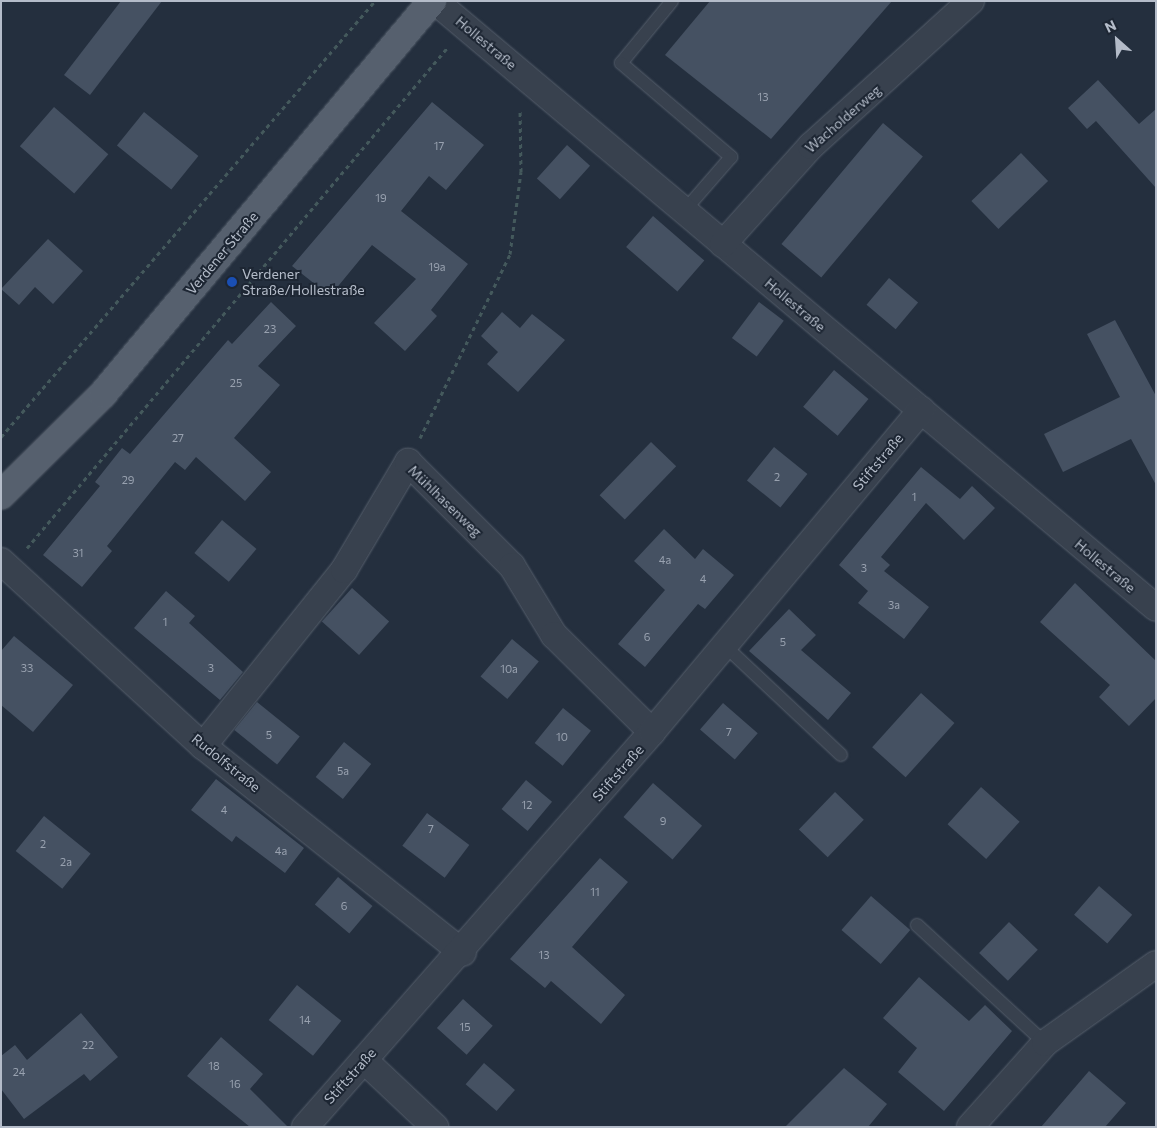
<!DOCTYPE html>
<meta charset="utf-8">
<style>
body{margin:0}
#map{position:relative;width:1157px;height:1128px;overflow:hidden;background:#242f3e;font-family:Commissioner,sans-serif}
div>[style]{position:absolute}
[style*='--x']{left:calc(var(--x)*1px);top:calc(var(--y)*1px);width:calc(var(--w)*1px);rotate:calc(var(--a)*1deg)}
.building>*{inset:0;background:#455162;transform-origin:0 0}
.path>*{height:3px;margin-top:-1.5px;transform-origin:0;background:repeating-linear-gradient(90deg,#44595c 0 4px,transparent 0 8px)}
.roads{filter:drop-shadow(0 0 1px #565f6c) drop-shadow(0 0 1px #565f6c)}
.service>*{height:12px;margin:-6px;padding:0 6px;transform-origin:6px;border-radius:6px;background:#38414e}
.minor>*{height:26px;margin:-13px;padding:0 13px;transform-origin:13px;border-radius:13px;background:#38414e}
.primary>*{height:28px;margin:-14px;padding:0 14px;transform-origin:14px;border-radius:14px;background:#56606e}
.dots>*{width:14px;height:14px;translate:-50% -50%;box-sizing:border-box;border:2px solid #1d2633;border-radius:50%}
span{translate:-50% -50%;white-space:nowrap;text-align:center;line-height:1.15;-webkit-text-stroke:4px #1d2633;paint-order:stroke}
.number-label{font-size:11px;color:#98a1af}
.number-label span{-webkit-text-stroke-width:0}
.street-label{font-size:14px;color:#b4bcc9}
.poi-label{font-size:14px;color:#b4bcc9}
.left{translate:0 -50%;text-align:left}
.frame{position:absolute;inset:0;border:2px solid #b4bcc9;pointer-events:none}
.north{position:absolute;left:1092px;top:15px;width:50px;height:50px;-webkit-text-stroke:4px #1d2633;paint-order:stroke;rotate:334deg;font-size:14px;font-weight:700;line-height:20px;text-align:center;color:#b4bcc9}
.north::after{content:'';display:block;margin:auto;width:18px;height:22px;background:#b4bcc9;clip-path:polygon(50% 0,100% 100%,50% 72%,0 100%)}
</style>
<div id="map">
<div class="building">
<div style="clip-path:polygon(121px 1px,162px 1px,90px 95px,64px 75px)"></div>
<div style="clip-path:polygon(710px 1px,892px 1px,771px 139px,665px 55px)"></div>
<div style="clip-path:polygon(1098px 80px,1139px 124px,1156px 109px,1156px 188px,1096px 121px,1087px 129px,1068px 108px)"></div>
<div style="clip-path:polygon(432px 102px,484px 145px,446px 190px,429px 176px,401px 211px,468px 264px,431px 310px,437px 316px,405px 351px,374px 323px,416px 279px,372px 245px,330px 296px,292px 266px)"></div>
<div style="left:54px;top:107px;width:72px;height:52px;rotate:41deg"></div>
<div style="left:144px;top:112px;width:70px;height:43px;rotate:39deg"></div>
<div style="left:883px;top:123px;width:52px;height:158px;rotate:40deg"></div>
<div style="left:567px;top:145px;width:31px;height:45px;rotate:42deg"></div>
<div style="left:1021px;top:153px;width:39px;height:69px;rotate:46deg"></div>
<div style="left:653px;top:216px;width:68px;height:41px;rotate:41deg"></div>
<div style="clip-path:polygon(48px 239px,83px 271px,53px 304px,35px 287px,19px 305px,1px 289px)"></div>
<div style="left:889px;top:278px;width:38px;height:35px;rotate:40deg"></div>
<div style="clip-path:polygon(271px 302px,296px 326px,258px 366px,280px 385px,234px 438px,271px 472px,245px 501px,196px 457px,185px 470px,175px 462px,107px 546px,112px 551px,82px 587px,43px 555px,100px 486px,95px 482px,122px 448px,130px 454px,228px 340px,232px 344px)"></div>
<div style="left:759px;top:302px;width:31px;height:45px;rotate:37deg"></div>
<div style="clip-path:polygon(502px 312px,520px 328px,532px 314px,565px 340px,518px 392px,487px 364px,498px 352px,481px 336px)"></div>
<div style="clip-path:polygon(1115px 320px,1156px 396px,1156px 485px,1131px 439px,1063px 472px,1044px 434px,1120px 397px,1087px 334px)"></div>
<div style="left:834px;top:370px;width:45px;height:48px;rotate:40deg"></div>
<div style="left:651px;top:442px;width:35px;height:74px;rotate:44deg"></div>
<div style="left:774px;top:447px;width:43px;height:43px;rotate:39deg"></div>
<div style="clip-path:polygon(921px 467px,960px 499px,972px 486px,995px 508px,964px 540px,926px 503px,881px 557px,890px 565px,884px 571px,929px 607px,904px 639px,858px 603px,868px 591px,839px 565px)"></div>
<div style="left:222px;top:520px;width:45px;height:43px;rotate:40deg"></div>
<div style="clip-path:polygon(664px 529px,695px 559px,703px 549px,734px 575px,705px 609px,698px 604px,645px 667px,618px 644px,665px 590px,634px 561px)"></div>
<div style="clip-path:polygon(1075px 583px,1156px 661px,1156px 698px,1129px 726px,1099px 697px,1110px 685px,1040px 622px)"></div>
<div style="left:352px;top:588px;width:50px;height:45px;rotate:42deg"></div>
<div style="clip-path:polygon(166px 591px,195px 616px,189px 623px,243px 672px,220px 700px,134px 628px)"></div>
<div style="clip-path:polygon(789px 609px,816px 635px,801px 650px,851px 693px,828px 720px,749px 651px)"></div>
<div style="clip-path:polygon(14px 636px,73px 685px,33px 732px,1px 705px,1px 651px)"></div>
<div style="left:512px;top:639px;width:35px;height:49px;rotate:40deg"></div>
<div style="left:921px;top:693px;width:45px;height:73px;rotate:42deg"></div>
<div style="left:257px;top:702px;width:55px;height:36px;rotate:39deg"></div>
<div style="left:723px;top:703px;width:46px;height:35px;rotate:41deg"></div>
<div style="left:563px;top:708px;width:36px;height:45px;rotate:39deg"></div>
<div style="left:344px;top:742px;width:35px;height:45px;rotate:39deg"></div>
<div style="clip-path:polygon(216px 779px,304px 848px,285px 873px,236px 836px,232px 842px,191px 810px)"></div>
<div style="left:526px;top:780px;width:34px;height:38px;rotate:40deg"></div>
<div style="left:653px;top:783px;width:65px;height:45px;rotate:41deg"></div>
<div style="left:981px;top:787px;width:52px;height:50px;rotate:42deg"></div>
<div style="left:835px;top:792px;width:40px;height:52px;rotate:44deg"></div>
<div style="left:427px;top:813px;width:53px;height:41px;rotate:37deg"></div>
<div style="left:44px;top:816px;width:60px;height:45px;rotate:39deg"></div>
<div style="clip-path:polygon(600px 858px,628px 882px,572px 947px,625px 995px,601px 1024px,551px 981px,545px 988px,510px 959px)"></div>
<div style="left:338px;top:877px;width:45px;height:36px;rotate:40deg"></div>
<div style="left:1099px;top:886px;width:44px;height:38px;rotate:41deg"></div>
<div style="left:871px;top:896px;width:52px;height:45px;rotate:41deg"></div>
<div style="left:1009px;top:922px;width:40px;height:43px;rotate:44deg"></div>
<div style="clip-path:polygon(919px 977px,969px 1021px,985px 1005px,1012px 1031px,944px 1111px,898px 1072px,917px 1048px,883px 1018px)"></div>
<div style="left:297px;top:985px;width:57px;height:45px;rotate:39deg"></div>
<div style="left:463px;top:999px;width:40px;height:39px;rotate:42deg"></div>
<div style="clip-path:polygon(81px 1013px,118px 1057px,90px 1081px,84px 1074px,24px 1119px,1px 1089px,1px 1056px,15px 1045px,27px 1060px)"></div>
<div style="clip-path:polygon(221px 1037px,263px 1074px,250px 1089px,288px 1127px,250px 1127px,187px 1076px)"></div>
<div style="left:484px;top:1063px;width:41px;height:28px;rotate:41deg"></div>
<div style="clip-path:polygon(844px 1068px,887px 1104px,868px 1127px,785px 1127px)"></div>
<div style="clip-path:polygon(1089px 1071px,1126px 1103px,1105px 1127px,1041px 1127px)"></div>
</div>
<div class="path">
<div style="--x:1;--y:437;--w:574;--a:-49.38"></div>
<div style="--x:420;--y:438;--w:205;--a:-63.9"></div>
<div style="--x:510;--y:254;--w:83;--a:-82.4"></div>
<div style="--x:521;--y:172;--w:63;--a:-90.9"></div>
<div style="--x:27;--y:548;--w:654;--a:-49.96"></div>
</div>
<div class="roads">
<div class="service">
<div style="--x:672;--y:1;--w:80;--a:129.4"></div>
<div style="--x:621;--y:63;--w:145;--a:40.5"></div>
<div style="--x:731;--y:157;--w:72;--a:131"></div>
<div style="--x:725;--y:646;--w:159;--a:43.2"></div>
<div style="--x:917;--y:925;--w:174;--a:42.7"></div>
</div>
<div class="minor">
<div style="--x:435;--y:1;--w:942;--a:40.09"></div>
<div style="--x:723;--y:244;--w:132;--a:-48.1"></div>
<div style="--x:811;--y:146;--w:216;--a:-42.2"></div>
<div style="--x:1;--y:561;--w:274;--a:42.5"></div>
<div style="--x:203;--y:746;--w:332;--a:38.5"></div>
<div style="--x:203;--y:746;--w:226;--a:-51.3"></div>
<div style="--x:344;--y:570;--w:126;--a:-59.3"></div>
<div style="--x:408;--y:462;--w:147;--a:45"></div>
<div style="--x:512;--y:566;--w:81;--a:58.7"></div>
<div style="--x:554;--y:635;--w:138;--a:44.7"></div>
<div style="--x:364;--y:1060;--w:98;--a:43.3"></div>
<div style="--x:305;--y:1127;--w:526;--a:-48.7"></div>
<div style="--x:652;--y:732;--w:420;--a:-50.1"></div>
<div style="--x:970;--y:1127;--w:113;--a:-48.2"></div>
<div style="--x:1045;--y:1043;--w:136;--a:-35.4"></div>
</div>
<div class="primary">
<div style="--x:1;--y:495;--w:144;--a:-44.7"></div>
<div style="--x:103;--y:394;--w:513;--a:-50.07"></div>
</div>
</div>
<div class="dots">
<div style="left:232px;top:282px;background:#1a4fb4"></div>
</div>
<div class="number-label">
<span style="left:763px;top:97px">13</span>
<span style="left:439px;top:146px">17</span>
<span style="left:381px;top:198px">19</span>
<span style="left:437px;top:267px">19a</span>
<span style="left:270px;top:329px">23</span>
<span style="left:236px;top:383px">25</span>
<span style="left:178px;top:438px">27</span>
<span style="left:777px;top:477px">2</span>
<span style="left:128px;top:480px">29</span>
<span style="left:914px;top:497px">1</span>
<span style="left:78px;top:553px">31</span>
<span style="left:665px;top:560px">4a</span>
<span style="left:864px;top:568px">3</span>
<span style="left:703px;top:579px">4</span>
<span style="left:894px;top:605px">3a</span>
<span style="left:165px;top:622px">1</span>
<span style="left:647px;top:637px">6</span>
<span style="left:783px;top:642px">5</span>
<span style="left:27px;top:668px">33</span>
<span style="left:211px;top:668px">3</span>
<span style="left:509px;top:669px">10a</span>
<span style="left:729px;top:732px">7</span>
<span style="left:269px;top:735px">5</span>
<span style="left:562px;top:737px">10</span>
<span style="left:343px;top:771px">5a</span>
<span style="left:527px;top:805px">12</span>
<span style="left:224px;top:810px">4</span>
<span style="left:663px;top:821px">9</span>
<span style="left:431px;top:829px">7</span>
<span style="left:43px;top:844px">2</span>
<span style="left:281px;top:851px">4a</span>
<span style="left:66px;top:862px">2a</span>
<span style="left:595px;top:892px">11</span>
<span style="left:344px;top:906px">6</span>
<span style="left:544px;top:955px">13</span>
<span style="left:305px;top:1020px">14</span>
<span style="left:465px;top:1027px">15</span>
<span style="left:88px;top:1045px">22</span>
<span style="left:214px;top:1066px">18</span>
<span style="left:19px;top:1072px">24</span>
<span style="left:235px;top:1084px">16</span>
</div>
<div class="street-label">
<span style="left:486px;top:43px;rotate:40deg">Hollestraße</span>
<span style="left:843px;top:119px;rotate:-41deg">Wacholderweg</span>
<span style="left:222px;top:253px;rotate:-50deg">Verdener Straße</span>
<span style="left:795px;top:305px;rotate:40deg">Hollestraße</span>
<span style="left:878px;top:462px;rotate:-50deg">Stiftstraße</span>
<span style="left:445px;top:501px;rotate:44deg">Mühlhasenweg</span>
<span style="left:1105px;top:566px;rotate:40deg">Hollestraße</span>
<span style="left:226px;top:763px;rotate:39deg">Rudolfstraße</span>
<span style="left:618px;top:773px;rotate:-49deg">Stiftstraße</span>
<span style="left:350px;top:1076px;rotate:-48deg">Stiftstraße</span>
</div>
<div class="poi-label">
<span class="left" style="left:242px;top:282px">Verdener<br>Straße/Hollestraße</span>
</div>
<div class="frame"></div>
<div class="north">N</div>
</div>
